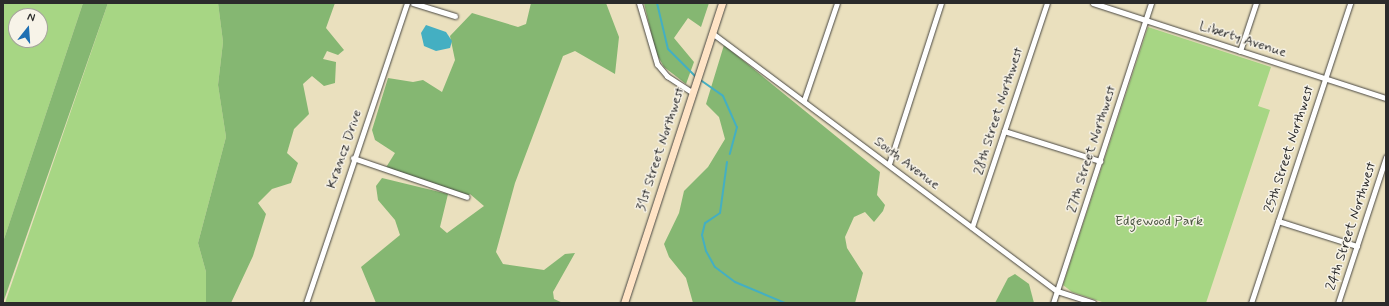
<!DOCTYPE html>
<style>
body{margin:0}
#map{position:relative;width:1389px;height:306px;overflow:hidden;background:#eae0be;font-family:Mynerve,sans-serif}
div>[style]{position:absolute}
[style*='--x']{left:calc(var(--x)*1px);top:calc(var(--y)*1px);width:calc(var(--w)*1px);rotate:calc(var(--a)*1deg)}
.green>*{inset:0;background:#a7d684}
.forest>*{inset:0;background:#85b772}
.water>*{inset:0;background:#44afc2}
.stream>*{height:2px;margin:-1px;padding:0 1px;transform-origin:1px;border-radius:1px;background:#44afc2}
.roads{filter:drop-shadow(0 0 1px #484641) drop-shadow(0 0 1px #484641)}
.minor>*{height:5px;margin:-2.5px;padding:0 2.5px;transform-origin:2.5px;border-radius:2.5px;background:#fff}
.secondary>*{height:7px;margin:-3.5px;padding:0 3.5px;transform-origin:3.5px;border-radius:3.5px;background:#ffe4c6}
span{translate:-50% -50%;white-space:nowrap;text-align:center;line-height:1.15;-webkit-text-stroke:3px #f7f3e8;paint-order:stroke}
.street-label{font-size:14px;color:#2b2b2b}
.park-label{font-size:14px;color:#4a5641}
.frame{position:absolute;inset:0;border:4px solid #2b2b2b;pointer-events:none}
.north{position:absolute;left:8px;top:8px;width:40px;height:40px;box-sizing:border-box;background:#f7f3e8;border:1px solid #a5a39c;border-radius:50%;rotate:17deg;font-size:11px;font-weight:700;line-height:16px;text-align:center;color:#2b2b2b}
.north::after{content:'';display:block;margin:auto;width:14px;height:18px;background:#1f6fb2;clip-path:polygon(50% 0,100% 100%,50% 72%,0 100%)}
</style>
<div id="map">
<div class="green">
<div style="clip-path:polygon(evenodd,3px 3px,83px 3px,3px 242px,3px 3px,16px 16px,40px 16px,40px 40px,16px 40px,16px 16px)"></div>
<div style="clip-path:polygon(108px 3px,218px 3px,223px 42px,218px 85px,226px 137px,198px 243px,206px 272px,206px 303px,5px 303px)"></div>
<div style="clip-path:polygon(1148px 27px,1271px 67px,1258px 106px,1270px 110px,1206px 303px,1105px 303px,1072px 292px,1063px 285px)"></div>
</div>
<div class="forest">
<div style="clip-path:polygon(83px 3px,108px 3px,3px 303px,3px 242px)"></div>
<div style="clip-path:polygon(218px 3px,335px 3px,326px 28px,344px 50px,338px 55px,327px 51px,323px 59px,336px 62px,335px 83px,324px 86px,312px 76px,303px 84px,309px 114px,294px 129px,287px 153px,298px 163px,291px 183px,272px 189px,258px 203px,266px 214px,253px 256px,231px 303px,206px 303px,206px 272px,198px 243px,226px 137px,218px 85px,223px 42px)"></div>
<div style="clip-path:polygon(531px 3px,606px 3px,619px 37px,615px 74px,575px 51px,563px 56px,515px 183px,496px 252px,503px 264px,544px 270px,565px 254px,575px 253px,553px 292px,554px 299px,563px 303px,376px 303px,361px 267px,400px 235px,395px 220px,378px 200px,376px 186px,382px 178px,448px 194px,440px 227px,447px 233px,484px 206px,470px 194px,467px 197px,385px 169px,395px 153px,375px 140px,372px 130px,388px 78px,413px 82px,423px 80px,442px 92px,455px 60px,450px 36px,472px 13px,518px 27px,526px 24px)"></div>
<div style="clip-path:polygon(644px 3px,709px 3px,701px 27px,688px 18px,674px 38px,694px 62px,686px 84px,664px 67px,656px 53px)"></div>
<div style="clip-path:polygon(724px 45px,880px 172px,877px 195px,885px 205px,883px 211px,874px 222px,865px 212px,854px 217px,845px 237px,847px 248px,863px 273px,855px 303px,693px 303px,686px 278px,669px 257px,664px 244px,679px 213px,684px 191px,708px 167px,725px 139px,719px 117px,706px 104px)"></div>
<div style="clip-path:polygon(1015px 274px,1029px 284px,1034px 303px,995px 303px,1008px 278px)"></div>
</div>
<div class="water">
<div style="clip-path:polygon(426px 25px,446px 32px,452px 41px,450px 48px,436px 51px,424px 46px,421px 33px)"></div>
</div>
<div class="stream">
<div style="--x:657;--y:3;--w:47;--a:76.6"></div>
<div style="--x:668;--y:49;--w:40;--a:45"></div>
<div style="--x:699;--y:79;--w:29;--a:35"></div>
<div style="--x:723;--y:96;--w:34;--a:66"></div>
<div style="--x:737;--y:127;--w:28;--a:105"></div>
<div style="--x:727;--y:162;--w:51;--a:97.8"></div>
<div style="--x:720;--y:213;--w:18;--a:146"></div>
<div style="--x:705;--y:223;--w:12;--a:104"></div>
<div style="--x:702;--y:235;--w:16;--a:76"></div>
<div style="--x:706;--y:251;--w:18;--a:61"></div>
<div style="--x:715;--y:267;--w:25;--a:37"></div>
<div style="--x:735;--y:282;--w:54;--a:22.8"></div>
</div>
<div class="roads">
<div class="minor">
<div style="--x:413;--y:3;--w:44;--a:17.2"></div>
<div style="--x:639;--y:3;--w:64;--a:73.6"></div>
<div style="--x:657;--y:64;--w:16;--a:50"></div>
<div style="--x:667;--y:76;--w:30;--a:33"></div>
<div style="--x:1093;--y:3;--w:308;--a:18"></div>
<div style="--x:712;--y:33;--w:431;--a:36.8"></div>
<div style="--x:1057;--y:291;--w:38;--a:18"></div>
<div style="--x:1240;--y:51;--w:51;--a:-71.6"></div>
<div style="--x:804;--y:100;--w:102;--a:-71.2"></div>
<div style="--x:1004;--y:131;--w:101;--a:17.4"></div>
<div style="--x:353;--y:158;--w:120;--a:18.9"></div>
<div style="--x:889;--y:164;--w:169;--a:-72.1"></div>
<div style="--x:1278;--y:221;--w:83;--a:17.6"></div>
<div style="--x:972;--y:227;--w:236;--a:-71.5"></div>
<div style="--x:306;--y:303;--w:317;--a:-71.4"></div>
<div style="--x:1053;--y:303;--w:316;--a:-71.9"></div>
<div style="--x:1251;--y:303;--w:316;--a:-71.7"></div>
<div style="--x:1338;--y:303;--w:154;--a:-71.8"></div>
</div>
<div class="secondary">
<div style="--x:624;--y:303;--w:316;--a:-71.9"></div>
</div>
</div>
<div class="street-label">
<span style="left:1243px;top:39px;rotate:18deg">Liberty Avenue</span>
<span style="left:998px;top:111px;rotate:-72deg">28th Street Northwest</span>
<span style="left:344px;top:149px;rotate:-71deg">Krancz Drive</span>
<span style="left:660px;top:149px;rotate:-72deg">31st Street Northwest</span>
<span style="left:1091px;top:149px;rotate:-72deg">27th Street Northwest</span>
<span style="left:1289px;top:149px;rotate:-72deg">25th Street Northwest</span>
<span style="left:907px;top:163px;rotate:37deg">South Avenue</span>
<span style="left:1351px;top:226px;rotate:-72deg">24th Street Northwest</span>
</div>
<div class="park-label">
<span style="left:1159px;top:221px">Edgewood Park</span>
</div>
<div class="frame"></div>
<div class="north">N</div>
</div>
